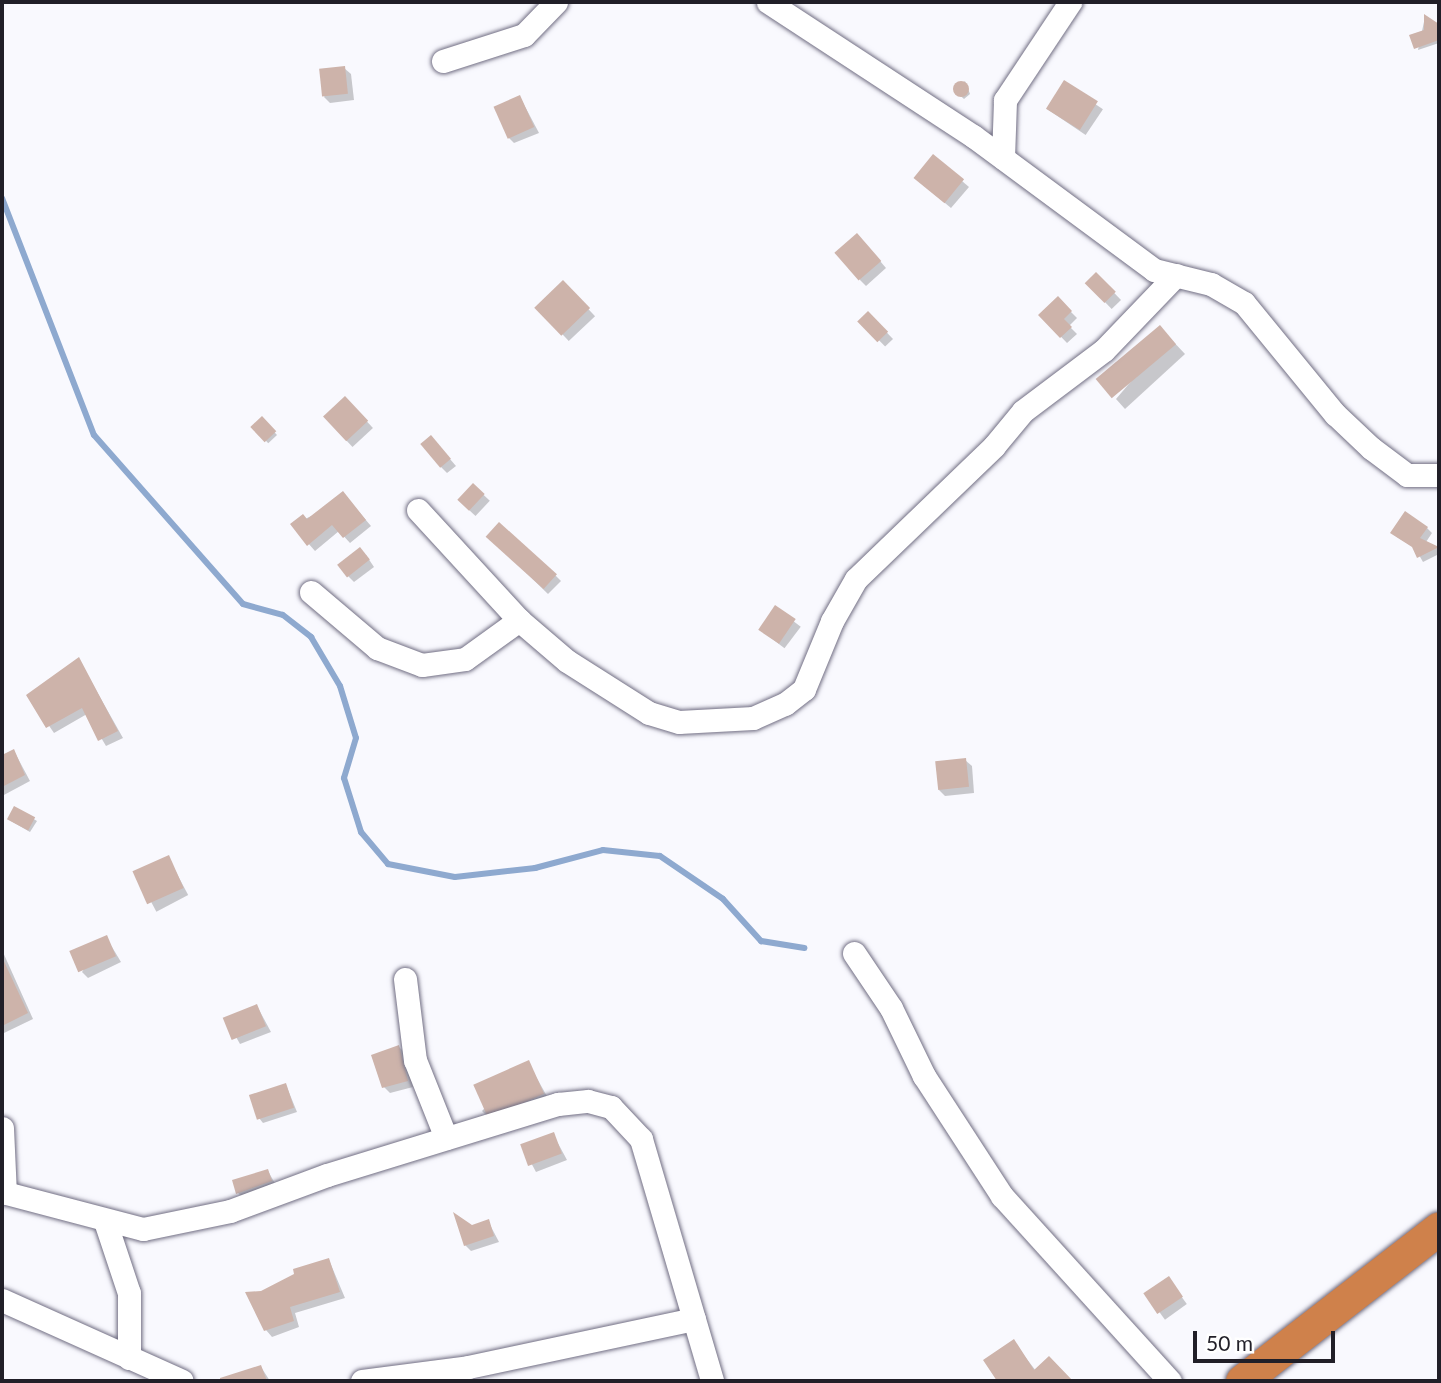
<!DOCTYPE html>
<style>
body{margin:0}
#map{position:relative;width:1441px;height:1383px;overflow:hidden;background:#f9f9fe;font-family:Lato,sans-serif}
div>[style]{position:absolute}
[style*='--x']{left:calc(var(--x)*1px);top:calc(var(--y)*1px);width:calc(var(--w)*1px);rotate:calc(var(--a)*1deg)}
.shadow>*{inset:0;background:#0003;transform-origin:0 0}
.stream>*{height:6px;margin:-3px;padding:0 3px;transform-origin:3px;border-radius:3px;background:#8ea9cf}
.building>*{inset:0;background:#cdb3aa;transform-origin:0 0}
.round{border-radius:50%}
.roads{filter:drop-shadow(0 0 2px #716e83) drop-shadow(0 0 2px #716e83)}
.minor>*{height:23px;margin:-11.5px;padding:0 11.5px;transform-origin:11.5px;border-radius:11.5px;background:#fff}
.highway>*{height:33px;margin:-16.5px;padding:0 16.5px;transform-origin:16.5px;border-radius:16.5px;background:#cf814b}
span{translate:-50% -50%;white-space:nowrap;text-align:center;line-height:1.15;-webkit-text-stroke:5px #fff;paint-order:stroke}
.frame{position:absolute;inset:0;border:4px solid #211f28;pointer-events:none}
.scale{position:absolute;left:1193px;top:1331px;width:142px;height:32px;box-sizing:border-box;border:4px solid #211f28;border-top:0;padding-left:9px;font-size:21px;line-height:24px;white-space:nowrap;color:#211f28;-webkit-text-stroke:5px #fff;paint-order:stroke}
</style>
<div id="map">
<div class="shadow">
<div style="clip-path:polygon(1425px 17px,1439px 26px,1439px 43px,1418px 50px)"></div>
<div style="clip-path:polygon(344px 68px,351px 74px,354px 100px,330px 103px,324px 97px)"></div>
<div style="clip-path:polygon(965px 81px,970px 94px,964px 99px,955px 91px)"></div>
<div style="left:1064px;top:83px;width:47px;height:31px;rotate:34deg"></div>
<div style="clip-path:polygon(520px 97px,539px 133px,514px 143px,508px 137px)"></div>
<div style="clip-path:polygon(934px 157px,969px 187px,951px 208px,922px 184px)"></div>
<div style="clip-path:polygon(863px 241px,886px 268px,866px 286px,860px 280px)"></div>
<div style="left:1096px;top:274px;width:36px;height:13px;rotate:46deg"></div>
<div style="left:563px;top:282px;width:47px;height:36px;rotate:47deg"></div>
<div style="clip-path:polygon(1058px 299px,1077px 318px,1069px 326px,1077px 334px,1067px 343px,1040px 315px)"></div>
<div style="left:868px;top:313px;width:36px;height:11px;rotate:46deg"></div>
<div style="clip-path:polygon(1169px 337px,1185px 354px,1125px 409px,1116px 399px)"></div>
<div style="left:345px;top:398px;width:41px;height:28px;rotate:47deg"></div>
<div style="left:262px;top:419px;width:22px;height:12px;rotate:47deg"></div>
<div style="clip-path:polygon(437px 444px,456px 466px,447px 473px,441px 467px)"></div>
<div style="left:473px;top:485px;width:23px;height:21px;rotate:43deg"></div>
<div style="clip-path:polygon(348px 499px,371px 526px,350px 543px,339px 531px,315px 551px,292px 525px)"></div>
<div style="clip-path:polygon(1427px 528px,1432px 533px,1426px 542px,1438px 548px,1439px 554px,1423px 562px,1415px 548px,1397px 537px)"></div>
<div style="clip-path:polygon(488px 536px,555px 575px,561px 581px,548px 594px)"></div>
<div style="clip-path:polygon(366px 555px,374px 567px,354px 582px,348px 576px)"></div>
<div style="left:776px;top:608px;width:31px;height:27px;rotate:37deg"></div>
<div style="clip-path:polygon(79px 660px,123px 738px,106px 746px,87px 714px,54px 733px,28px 695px)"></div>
<div style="clip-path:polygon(14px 751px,30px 781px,2px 796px,2px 757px)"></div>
<div style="clip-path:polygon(965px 760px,972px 766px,974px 793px,945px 796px,939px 790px)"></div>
<div style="clip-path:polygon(15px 808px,37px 821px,30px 832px,11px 821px)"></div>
<div style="left:168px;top:857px;width:43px;height:36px;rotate:62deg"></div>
<div style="clip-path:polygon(106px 937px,121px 962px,88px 978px,82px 972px)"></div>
<div style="clip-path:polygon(2px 950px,33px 1019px,4px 1033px,2px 1031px)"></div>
<div style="clip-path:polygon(257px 1006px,271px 1032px,240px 1044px,226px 1019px)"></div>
<div style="clip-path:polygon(399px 1047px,405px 1053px,413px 1087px,390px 1093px,384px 1087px)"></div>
<div style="clip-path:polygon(528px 1062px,549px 1100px,488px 1117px,482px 1111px)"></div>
<div style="clip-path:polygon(286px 1085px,297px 1112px,263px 1123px,259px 1118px)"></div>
<div style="clip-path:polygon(553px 1134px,567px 1160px,536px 1172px,522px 1146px)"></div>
<div style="clip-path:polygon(268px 1171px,277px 1187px,244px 1199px,238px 1193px)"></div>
<div style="clip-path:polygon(488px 1221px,499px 1242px,471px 1251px,465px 1245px,471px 1227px)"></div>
<div style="clip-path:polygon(329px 1260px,345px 1298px,295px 1313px,299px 1327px,272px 1337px,266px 1330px,261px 1293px)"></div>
<div style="left:1168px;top:1278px;width:32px;height:27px;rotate:54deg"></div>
<div style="clip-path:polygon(1014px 1342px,1036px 1371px,1049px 1358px,1071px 1381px,1005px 1381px,986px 1361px)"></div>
<div style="clip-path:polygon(261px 1367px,270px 1381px,235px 1381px,233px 1376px)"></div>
</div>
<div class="stream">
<div style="--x:2;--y:198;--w:254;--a:68.8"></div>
<div style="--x:94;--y:435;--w:225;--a:48.6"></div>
<div style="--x:243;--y:604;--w:41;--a:15.4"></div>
<div style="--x:283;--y:615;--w:36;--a:38"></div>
<div style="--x:311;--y:637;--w:57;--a:59.4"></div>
<div style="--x:340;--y:686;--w:54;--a:72.9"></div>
<div style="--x:356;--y:738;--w:42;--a:106.7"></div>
<div style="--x:344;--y:778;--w:57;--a:72.5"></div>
<div style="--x:361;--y:832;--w:42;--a:49.8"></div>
<div style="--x:388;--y:864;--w:68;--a:11"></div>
<div style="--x:455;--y:877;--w:81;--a:-6.4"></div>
<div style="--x:535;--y:868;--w:70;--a:-14.8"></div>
<div style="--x:603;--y:850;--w:57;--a:6"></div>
<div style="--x:660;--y:856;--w:76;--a:34.3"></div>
<div style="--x:723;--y:899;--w:57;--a:47.9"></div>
<div style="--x:761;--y:941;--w:44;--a:9.2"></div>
</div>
<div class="building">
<div style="clip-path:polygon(1424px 14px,1439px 24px,1439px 40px,1414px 49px,1409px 35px,1424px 30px)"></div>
<div style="left:345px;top:66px;width:28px;height:26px;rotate:84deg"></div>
<div style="left:1064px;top:80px;width:40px;height:34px;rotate:32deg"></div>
<div class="round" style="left:953px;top:81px;width:16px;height:16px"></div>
<div style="left:520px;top:95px;width:35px;height:29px;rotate:66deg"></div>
<div style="left:933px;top:154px;width:40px;height:31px;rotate:39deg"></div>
<div style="left:857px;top:233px;width:37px;height:30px;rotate:49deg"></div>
<div style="left:1096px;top:272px;width:28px;height:16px;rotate:45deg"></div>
<div style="left:563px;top:280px;width:39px;height:40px;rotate:46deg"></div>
<div style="clip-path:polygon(1058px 296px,1072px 311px,1064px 319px,1072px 327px,1060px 338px,1038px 315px)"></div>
<div style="left:868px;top:311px;width:29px;height:15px;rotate:46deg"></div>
<div style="left:1160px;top:325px;width:25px;height:84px;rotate:50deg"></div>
<div style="left:345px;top:396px;width:34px;height:30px;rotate:47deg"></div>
<div style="left:262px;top:416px;width:21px;height:16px;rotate:47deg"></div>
<div style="left:431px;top:435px;width:31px;height:14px;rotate:50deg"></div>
<div style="left:473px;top:483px;width:16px;height:23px;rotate:43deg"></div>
<div style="clip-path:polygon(343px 491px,366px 520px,343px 538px,332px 525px,307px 546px,290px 524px,303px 514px,307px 519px)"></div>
<div style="clip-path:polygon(1405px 511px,1428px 527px,1420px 538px,1439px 547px,1417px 558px,1412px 547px,1390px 533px)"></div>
<div style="left:499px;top:522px;width:78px;height:20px;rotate:42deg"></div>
<div style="left:360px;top:547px;width:16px;height:29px;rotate:52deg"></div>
<div style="left:775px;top:605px;width:25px;height:30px;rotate:34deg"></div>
<div style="clip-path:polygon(79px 657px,118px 731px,98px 741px,82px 708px,46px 728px,26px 695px)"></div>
<div style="clip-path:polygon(14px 749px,25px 775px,2px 787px,2px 755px)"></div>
<div style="left:966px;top:758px;width:29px;height:31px;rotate:84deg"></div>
<div style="left:14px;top:806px;width:24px;height:15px;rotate:28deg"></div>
<div style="left:169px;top:855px;width:36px;height:40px;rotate:66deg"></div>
<div style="left:107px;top:935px;width:23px;height:41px;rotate:67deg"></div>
<div style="clip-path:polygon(2px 957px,28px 1013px,2px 1026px)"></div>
<div style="left:257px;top:1004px;width:24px;height:37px;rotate:68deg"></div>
<div style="clip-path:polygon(399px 1045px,408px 1081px,382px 1088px,371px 1055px)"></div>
<div style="left:529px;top:1060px;width:37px;height:61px;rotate:66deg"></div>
<div style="left:286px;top:1083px;width:26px;height:39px;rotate:72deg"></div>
<div style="left:554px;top:1132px;width:23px;height:36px;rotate:70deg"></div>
<div style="clip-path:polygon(268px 1169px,272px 1181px,236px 1194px,232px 1180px)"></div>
<div style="clip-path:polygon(453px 1212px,472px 1225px,489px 1219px,494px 1236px,464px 1246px)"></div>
<div style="clip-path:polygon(329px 1258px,340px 1292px,290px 1307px,294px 1321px,264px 1331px,245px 1292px,261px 1291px,294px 1274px,293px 1269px)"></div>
<div style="left:1169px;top:1276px;width:25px;height:31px;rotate:56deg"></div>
<div style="clip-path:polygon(1014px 1339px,1034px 1370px,1049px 1356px,1073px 1381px,997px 1381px,983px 1360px)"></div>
<div style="clip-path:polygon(261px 1365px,267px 1381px,220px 1381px,220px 1378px)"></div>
</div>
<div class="roads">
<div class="minor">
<div style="--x:768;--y:2;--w:245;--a:33.2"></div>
<div style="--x:973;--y:136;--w:225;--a:36.5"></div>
<div style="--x:1154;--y:270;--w:59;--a:13.8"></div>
<div style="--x:1211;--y:284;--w:38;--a:30"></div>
<div style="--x:1244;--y:303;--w:144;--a:50.7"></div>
<div style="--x:1335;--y:414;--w:50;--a:43.4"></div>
<div style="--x:1371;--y:448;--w:45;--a:36.9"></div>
<div style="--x:1407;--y:475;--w:32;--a:0"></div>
<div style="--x:443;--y:61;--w:85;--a:-17.8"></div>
<div style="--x:524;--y:35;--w:46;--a:-45.9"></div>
<div style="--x:1003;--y:158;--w:58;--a:-88"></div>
<div style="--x:1005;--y:100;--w:118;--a:-56.4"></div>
<div style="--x:418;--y:510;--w:149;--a:47.4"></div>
<div style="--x:519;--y:620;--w:63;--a:40.5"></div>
<div style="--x:567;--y:661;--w:97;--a:32.4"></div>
<div style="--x:649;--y:713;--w:31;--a:17"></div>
<div style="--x:679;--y:722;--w:74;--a:-3.1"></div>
<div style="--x:753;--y:718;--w:35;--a:-24"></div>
<div style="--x:785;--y:704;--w:24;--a:-38"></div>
<div style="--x:804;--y:689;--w:74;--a:-67.6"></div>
<div style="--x:832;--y:621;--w:48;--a:-60.3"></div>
<div style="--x:856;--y:579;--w:192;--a:-43.9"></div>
<div style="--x:994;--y:446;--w:45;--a:-50.4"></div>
<div style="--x:1023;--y:411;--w:101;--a:-37"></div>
<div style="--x:1104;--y:350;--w:104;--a:-46.2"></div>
<div style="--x:311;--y:592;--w:87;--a:40.3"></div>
<div style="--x:377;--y:648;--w:48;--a:20.7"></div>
<div style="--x:422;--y:665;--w:43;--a:-7.9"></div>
<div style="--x:465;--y:659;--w:67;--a:-35.8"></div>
<div style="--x:854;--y:953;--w:66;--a:56.1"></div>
<div style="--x:891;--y:1008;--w:76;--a:64.1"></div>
<div style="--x:924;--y:1076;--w:143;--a:57"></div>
<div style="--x:1002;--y:1196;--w:250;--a:47.8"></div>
<div style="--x:405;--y:979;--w:82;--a:83"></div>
<div style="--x:415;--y:1060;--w:84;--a:68.3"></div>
<div style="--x:2;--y:1128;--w:65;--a:87.4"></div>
<div style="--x:2;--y:1192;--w:146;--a:14.7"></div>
<div style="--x:143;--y:1229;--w:89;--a:-11.7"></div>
<div style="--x:230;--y:1211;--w:103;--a:-20.4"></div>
<div style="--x:327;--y:1175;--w:242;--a:-17.1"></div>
<div style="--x:558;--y:1104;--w:30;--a:-6"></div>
<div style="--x:588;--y:1101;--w:24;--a:15"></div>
<div style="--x:611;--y:1107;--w:44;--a:46.8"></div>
<div style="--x:641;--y:1139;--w:252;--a:73.6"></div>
<div style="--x:105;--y:1221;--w:76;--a:71.6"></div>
<div style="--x:129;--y:1293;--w:65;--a:90"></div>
<div style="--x:2;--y:1300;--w:197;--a:24.2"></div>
<div style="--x:362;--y:1381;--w:107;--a:-7.5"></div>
<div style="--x:468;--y:1367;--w:231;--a:-12"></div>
</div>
<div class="highway">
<div style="--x:1242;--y:1381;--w:249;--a:-37.8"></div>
</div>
</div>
<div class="frame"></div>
<div class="scale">50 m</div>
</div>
